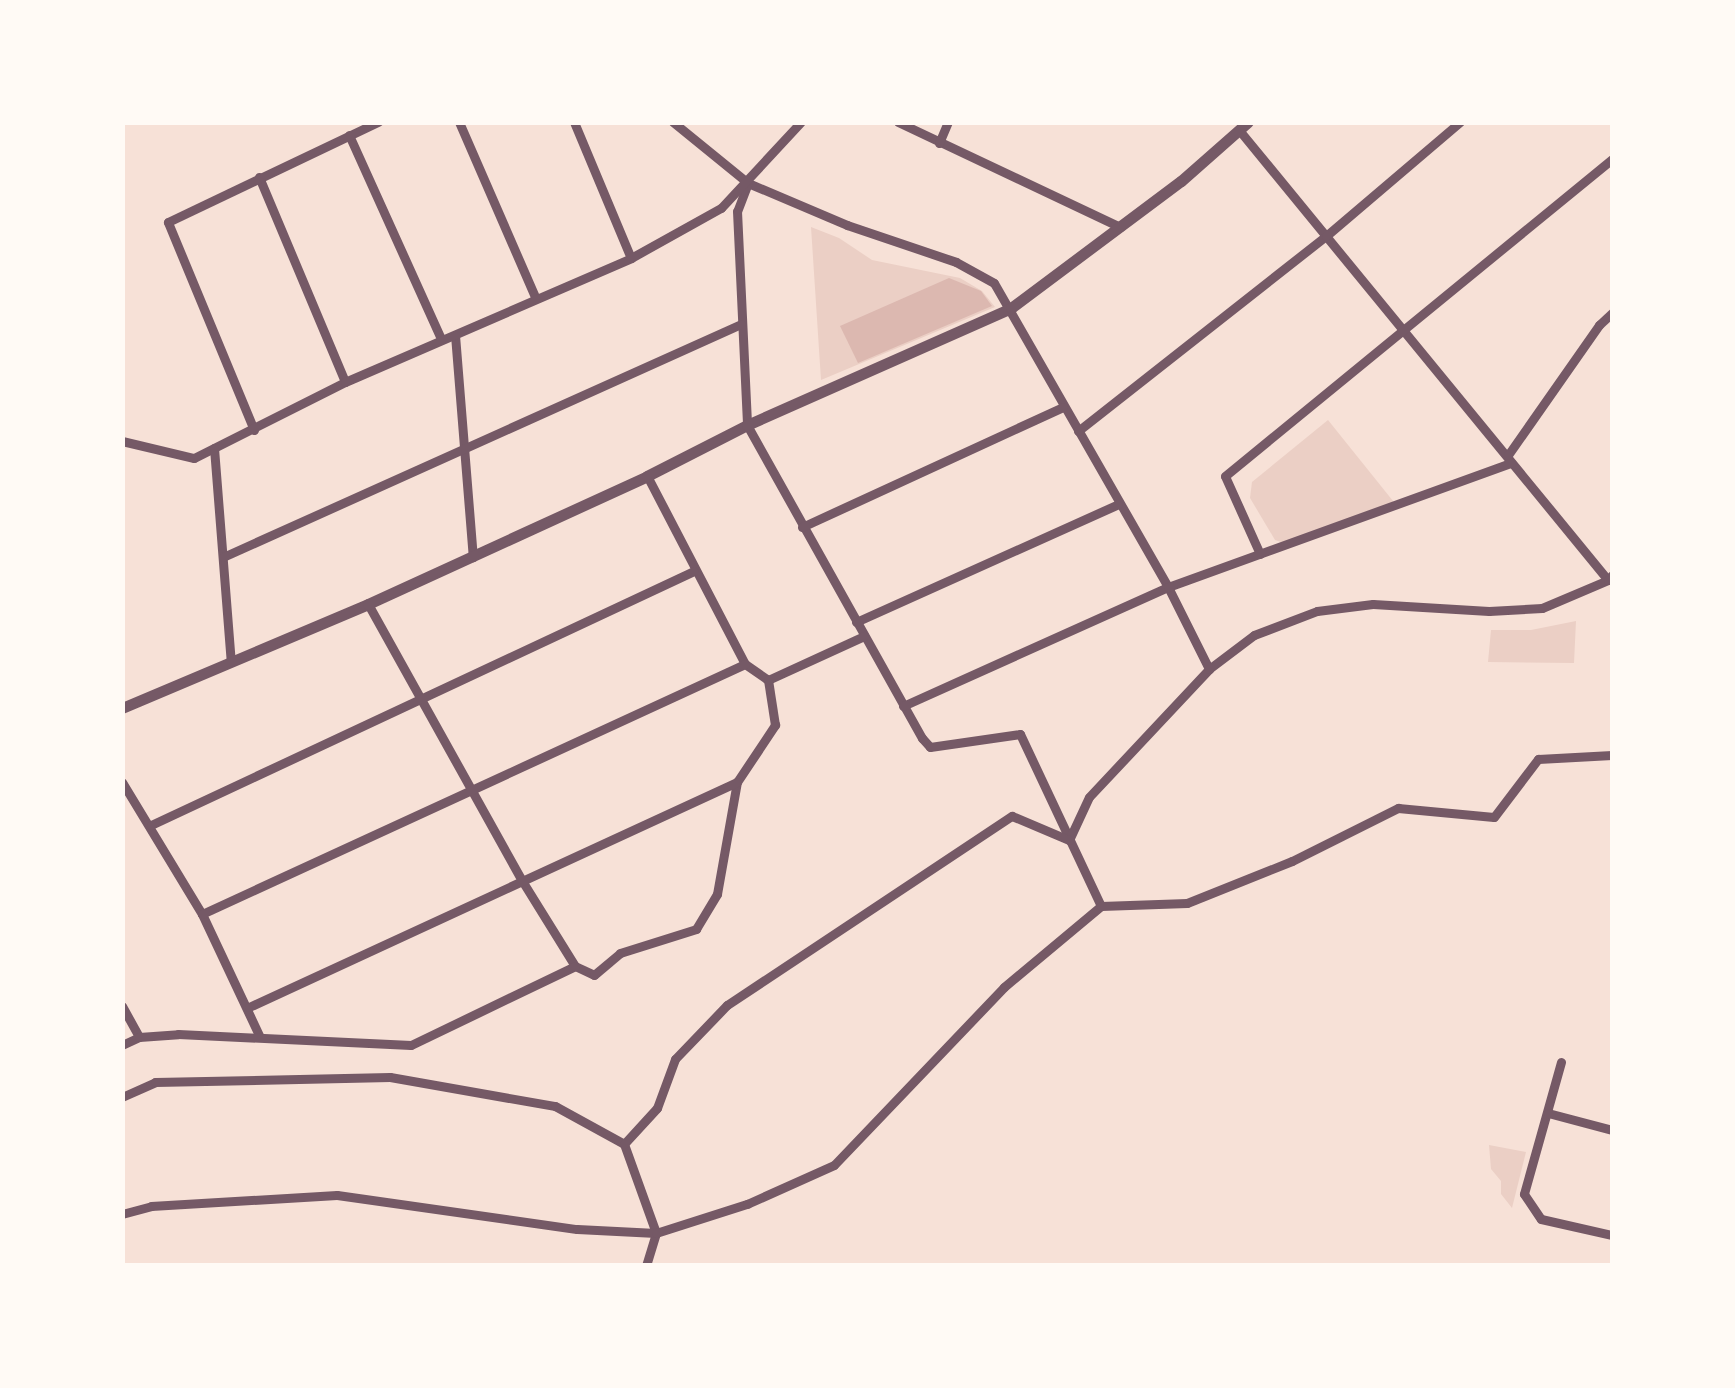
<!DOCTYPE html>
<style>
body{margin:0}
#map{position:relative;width:1735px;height:1388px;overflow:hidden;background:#f7e1d7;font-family:"Zilla Slab",serif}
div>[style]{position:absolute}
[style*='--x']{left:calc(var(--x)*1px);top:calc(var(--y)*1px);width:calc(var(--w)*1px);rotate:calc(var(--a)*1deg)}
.green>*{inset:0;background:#ebcfc5}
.water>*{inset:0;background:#dcb8b0}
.minor>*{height:9px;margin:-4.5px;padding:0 4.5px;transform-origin:4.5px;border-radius:4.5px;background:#755966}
.tertiary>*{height:11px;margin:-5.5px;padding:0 5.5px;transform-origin:5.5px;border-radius:5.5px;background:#755966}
span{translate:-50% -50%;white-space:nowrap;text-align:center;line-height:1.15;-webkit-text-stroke:8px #fffaf5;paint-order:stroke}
.frame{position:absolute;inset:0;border:125px solid #fffaf5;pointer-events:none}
</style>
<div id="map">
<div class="green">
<div style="clip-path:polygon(811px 227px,839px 238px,872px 260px,960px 278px,982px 291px,995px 307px,821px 380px)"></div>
<div style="clip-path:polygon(1328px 420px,1397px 506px,1287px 544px,1275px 540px,1250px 498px,1252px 482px)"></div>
<div style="clip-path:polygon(1576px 621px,1574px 663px,1488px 662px,1491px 630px,1531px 630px)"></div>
<div style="clip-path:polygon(1489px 1145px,1526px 1152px,1512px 1208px,1501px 1194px,1501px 1181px,1491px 1169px)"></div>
</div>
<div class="water">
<div style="clip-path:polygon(949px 278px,981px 291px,992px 306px,858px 363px,840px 326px)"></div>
</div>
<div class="minor">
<div style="--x:459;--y:122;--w:191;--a:66.5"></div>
<div style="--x:574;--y:122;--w:147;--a:67.3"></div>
<div style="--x:673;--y:122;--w:97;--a:39.1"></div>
<div style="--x:748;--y:183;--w:108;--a:23"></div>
<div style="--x:847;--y:225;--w:115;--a:18.7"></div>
<div style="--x:956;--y:262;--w:43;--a:28.9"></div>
<div style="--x:994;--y:283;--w:350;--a:60.2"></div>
<div style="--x:1168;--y:587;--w:92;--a:63.4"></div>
<div style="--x:898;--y:122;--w:246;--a:25.3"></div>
<div style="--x:1239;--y:130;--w:582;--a:50.65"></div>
<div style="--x:349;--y:135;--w:224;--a:65.7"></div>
<div style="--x:939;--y:143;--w:23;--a:-67"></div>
<div style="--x:259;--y:177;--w:222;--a:67.2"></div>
<div style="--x:748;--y:183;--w:30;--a:111"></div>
<div style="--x:737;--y:211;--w:214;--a:87.3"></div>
<div style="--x:747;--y:425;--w:359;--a:60.8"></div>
<div style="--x:922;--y:738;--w:12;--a:48"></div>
<div style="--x:930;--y:747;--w:91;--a:-8.2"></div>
<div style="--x:1020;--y:734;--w:190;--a:64.8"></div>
<div style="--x:455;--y:335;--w:223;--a:85.4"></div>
<div style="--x:254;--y:430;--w:225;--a:-112.5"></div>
<div style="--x:168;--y:222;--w:233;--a:-25.5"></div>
<div style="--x:1078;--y:431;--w:315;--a:-38.2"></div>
<div style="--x:1326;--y:236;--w:176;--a:-40.4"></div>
<div style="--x:122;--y:441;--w:74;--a:13.3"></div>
<div style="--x:194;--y:458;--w:169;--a:-26.7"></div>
<div style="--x:345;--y:382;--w:312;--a:-23.4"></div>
<div style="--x:631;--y:258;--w:103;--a:-29.1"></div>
<div style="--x:721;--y:208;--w:117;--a:-47.1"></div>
<div style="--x:214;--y:448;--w:215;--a:85.5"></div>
<div style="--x:1508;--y:455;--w:159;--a:-55"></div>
<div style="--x:1599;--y:325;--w:18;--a:-43"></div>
<div style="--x:802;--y:527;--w:287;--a:-24.7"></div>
<div style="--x:1260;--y:554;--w:85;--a:-114.2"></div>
<div style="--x:1225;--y:476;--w:500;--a:-39.32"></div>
<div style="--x:223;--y:557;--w:568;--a:-24.22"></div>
<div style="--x:368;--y:604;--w:315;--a:60.9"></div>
<div style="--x:521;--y:879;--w:102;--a:58.2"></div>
<div style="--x:575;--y:966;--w:21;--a:25"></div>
<div style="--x:594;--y:975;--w:34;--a:-40"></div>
<div style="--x:620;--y:953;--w:80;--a:-17.5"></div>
<div style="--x:696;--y:929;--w:41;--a:-59"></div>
<div style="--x:717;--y:894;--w:114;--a:-79.9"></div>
<div style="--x:737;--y:782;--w:69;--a:-56.3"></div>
<div style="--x:775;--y:725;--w:46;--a:-98.8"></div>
<div style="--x:768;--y:680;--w:28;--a:-145"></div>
<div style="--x:745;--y:664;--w:212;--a:-117.5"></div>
<div style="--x:856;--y:622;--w:287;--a:-24.2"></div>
<div style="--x:768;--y:680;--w:106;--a:-24.6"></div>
<div style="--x:903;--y:706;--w:290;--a:-24.2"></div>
<div style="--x:1168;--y:587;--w:365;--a:-19.9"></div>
<div style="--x:122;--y:782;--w:154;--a:58.8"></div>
<div style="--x:202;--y:914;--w:136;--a:64.8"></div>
<div style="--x:151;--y:825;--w:599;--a:-25.07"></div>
<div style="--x:1069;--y:840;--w:47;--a:-65.1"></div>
<div style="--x:1089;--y:797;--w:175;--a:-46.8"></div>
<div style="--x:1209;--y:669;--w:56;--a:-37.1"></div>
<div style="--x:1254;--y:635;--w:67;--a:-20.9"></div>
<div style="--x:1317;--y:611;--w:56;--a:-7.1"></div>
<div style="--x:1373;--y:604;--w:116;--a:3.5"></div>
<div style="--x:1489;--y:611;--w:53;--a:-3.2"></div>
<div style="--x:1542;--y:608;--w:72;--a:-23"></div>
<div style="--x:1608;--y:580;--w:6;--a:-51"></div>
<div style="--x:202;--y:914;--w:598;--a:-24.72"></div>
<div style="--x:122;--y:1006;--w:35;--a:61"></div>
<div style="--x:249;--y:1007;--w:537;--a:-24.75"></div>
<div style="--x:122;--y:1045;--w:19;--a:-25"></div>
<div style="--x:139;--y:1037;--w:39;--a:-4"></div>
<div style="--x:178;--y:1034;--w:233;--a:2.7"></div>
<div style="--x:411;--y:1045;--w:182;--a:-25.7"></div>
<div style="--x:1561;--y:1062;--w:137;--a:105.7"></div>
<div style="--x:1524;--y:1194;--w:30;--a:56"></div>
<div style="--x:1541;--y:1219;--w:73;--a:12.7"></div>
<div style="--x:122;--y:1097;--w:36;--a:-24"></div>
<div style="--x:155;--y:1082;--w:235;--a:-1.2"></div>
<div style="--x:390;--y:1077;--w:168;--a:10"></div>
<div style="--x:555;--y:1106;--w:79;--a:28.8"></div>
<div style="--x:624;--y:1144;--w:95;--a:70.2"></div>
<div style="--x:656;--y:1233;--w:34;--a:107"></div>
<div style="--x:1548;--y:1113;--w:66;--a:14.9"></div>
<div style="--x:624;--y:1144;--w:49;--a:-47.5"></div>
<div style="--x:657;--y:1108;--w:52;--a:-69.8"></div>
<div style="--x:675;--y:1059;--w:75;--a:-46.1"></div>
<div style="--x:727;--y:1005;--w:342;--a:-33.6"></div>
<div style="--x:1012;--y:816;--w:62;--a:22.8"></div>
<div style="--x:122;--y:1214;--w:30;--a:-15"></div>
<div style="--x:151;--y:1206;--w:186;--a:-3.4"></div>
<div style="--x:337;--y:1195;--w:242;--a:8.1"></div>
<div style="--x:577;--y:1229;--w:79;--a:2.9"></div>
<div style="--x:656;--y:1233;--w:96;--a:-17.7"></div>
<div style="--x:747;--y:1204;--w:95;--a:-24.1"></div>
<div style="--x:834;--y:1165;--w:246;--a:-46.3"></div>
<div style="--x:1004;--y:987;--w:126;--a:-39.9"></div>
<div style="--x:1101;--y:906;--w:86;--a:-2"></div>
<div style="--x:1187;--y:903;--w:113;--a:-21.8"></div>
<div style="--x:1292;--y:861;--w:119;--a:-26.6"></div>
<div style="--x:1398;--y:808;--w:96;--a:5.4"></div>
<div style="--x:1494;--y:817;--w:73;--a:-52.8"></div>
<div style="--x:1538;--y:759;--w:74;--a:-3.1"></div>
</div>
<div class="tertiary">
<div style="--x:122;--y:708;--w:267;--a:-22.9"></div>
<div style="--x:368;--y:604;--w:307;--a:-24.6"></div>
<div style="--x:647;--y:476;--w:112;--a:-27"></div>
<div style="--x:747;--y:425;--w:289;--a:-23.9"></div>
<div style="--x:1011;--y:308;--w:212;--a:-36.8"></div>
<div style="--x:1181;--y:181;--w:89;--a:-41.4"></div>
</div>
<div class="frame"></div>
</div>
